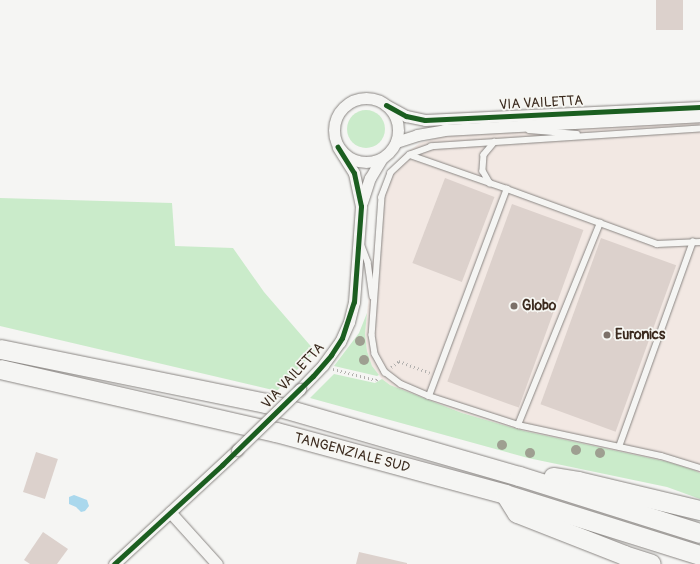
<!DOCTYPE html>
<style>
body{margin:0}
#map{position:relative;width:700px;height:564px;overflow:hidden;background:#f5f5f3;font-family:Pangolin,sans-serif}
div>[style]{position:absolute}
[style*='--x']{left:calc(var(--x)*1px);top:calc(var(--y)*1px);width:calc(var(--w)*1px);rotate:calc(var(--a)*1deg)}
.built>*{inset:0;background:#f2e8e3}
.green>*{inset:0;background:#caebca}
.round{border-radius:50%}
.water>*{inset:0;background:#aad8ed}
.building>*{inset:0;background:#dcd1cc;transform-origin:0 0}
.path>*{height:2.5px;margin-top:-1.25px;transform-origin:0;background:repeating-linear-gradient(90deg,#b2b0ae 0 1px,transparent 0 4px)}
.roads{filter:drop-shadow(0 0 1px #8a8683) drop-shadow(0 0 1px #8a8683)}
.service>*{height:5.5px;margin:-2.75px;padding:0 2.75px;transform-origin:2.75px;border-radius:2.75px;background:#f5f5f3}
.minor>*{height:11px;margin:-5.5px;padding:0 5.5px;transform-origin:5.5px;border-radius:5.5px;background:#f5f5f3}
.minor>.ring{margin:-5.5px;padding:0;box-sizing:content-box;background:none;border:11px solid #f5f5f3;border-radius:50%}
.trunk>*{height:19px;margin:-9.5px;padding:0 9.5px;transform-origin:9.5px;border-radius:9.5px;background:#f5f5f3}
.bridges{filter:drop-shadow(0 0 1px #8a8683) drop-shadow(0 0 1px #8a8683)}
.minor-bridge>*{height:11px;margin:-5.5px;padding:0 5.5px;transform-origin:5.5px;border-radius:5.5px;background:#f5f5f3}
.cycleway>*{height:5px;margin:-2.5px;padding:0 2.5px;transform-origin:2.5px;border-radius:2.5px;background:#1b5e20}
.trees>*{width:10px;height:10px;margin:-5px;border-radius:50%;background:#9e9f91}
.dots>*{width:11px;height:11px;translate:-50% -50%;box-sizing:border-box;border:2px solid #f6f6f2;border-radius:50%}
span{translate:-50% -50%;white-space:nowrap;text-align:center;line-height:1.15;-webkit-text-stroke:3.5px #f6f6f2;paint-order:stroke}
.street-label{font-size:14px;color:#3b2a1e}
.poi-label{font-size:14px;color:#3b2a1e;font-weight:700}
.left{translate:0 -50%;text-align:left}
</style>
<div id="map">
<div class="built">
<div style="clip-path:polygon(700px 120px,700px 473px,668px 462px,524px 431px,462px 413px,390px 385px,382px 379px,372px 366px,367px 351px,365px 334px,367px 313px,381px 188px,392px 167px,403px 155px,420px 143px,442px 136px)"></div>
</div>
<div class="green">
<div class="round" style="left:347px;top:110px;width:38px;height:38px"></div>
<div style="clip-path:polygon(0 198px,172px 203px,175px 246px,233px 248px,264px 292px,315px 351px,277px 391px,0 326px)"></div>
<div style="clip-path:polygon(367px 313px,365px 334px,367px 351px,372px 366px,379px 375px,377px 376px,334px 366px,359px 333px)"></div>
<div style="clip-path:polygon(334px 374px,375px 383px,382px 379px,390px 385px,462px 413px,524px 431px,668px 462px,693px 470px,700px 473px,700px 499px,667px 487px,528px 458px,310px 398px)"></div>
</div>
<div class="water">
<div style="clip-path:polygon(74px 495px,87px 500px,89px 506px,85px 511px,81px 512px,76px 507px,69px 504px,69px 497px)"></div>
</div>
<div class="building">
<div style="left:656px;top:0;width:27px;height:30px"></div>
<div style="left:445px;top:178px;width:53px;height:91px;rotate:21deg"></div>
<div style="left:512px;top:204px;width:76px;height:189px;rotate:20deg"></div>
<div style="left:601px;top:238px;width:80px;height:177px;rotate:20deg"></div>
<div style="left:36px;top:452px;width:23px;height:42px;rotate:18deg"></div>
<div style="clip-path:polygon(43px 532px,68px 549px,57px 564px,30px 564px,24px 560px)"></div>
<div style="clip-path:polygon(359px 552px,407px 563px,407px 564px,356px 564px)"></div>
</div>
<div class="path">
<div style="--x:391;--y:367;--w:10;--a:-37"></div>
<div style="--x:399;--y:361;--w:33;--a:21"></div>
<div style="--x:333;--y:369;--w:44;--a:14.3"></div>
<div style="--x:376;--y:380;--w:3;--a:-45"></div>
</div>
<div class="roads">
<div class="service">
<div style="--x:700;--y:129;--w:269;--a:176.2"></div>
<div style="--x:432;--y:147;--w:23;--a:160"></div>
<div style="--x:410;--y:155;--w:26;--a:137"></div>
<div style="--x:391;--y:173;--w:26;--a:111"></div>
<div style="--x:382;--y:197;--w:138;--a:94.1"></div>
<div style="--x:372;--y:335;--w:19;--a:81"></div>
<div style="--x:375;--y:354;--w:21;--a:61"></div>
<div style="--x:385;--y:372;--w:20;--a:37"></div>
<div style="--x:401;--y:384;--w:30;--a:23"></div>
<div style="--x:429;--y:396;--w:94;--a:18"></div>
<div style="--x:518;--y:425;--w:146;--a:12.2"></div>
<div style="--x:661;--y:456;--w:41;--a:17.1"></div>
<div style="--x:529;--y:130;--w:48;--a:4.8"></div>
<div style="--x:495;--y:142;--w:17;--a:130"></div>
<div style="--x:484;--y:155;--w:16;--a:94"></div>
<div style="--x:483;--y:171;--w:14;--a:60"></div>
<div style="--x:490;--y:183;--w:18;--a:19"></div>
<div style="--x:410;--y:155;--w:85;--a:19.3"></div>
<div style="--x:360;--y:241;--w:22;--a:69"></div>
<div style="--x:368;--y:262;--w:35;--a:82"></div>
<div style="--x:429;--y:396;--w:221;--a:-69.4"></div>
<div style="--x:507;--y:189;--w:160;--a:20.1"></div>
<div style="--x:657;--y:244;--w:43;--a:-2.7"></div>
<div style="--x:518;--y:425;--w:218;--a:-67.9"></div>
<div style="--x:619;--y:447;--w:218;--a:-70.2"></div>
</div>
<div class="minor">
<div class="ring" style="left:334px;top:98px;width:53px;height:53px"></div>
<div style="--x:386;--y:105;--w:23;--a:29"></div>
<div style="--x:406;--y:116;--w:19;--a:12"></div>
<div style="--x:425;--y:120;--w:275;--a:-2.7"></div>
<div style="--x:396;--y:142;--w:22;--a:-18"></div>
<div style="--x:417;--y:135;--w:27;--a:-10"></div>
<div style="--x:444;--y:130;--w:256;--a:-3.1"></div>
<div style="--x:362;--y:202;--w:25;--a:-72"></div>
<div style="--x:370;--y:178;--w:23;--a:-59"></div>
<div style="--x:300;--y:389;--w:33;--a:-46"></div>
<div style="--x:323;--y:365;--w:29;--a:-54"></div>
<div style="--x:340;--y:342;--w:22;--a:-66"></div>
<div style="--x:349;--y:322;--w:21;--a:-76"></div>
<div style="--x:354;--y:302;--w:96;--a:-85.8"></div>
<div style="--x:361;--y:206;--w:34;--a:-102"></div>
<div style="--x:354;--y:173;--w:31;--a:-122"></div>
<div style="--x:170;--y:512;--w:70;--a:47.9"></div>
<div style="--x:114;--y:564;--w:168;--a:-42.8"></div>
</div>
<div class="trunk">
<div style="--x:0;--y:349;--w:271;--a:11.5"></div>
<div style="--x:266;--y:403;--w:263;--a:16.1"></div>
<div style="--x:519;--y:476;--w:190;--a:17.5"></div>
<div style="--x:0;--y:369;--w:283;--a:12.9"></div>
<div style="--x:276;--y:432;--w:237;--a:15.1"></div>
<div style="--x:505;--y:494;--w:204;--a:17.4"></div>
<div style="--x:553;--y:477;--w:25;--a:9"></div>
<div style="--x:578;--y:481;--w:125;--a:13.4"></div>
<div style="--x:505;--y:494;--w:22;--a:58"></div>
<div style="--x:517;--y:513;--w:115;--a:21.4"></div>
<div style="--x:624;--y:555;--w:28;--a:18"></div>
</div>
</div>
<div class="bridges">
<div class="minor-bridge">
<div style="--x:237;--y:450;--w:88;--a:-44.1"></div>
</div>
</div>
<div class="cycleway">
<div style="--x:386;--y:105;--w:23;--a:29"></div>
<div style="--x:406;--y:116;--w:19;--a:12"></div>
<div style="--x:425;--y:120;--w:275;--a:-2.7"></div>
<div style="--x:114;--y:564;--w:147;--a:-42.5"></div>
<div style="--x:222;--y:465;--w:127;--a:-44.4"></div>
<div style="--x:313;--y:376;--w:28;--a:-49"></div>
<div style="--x:331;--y:355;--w:20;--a:-57"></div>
<div style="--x:342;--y:338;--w:38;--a:-72"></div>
<div style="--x:354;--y:302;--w:96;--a:-85.8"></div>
<div style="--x:361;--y:206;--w:34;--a:-102"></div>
<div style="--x:354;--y:173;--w:31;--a:-122"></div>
</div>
<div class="trees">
<div style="left:360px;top:341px"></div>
<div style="left:364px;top:360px"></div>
<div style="left:502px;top:445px"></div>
<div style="left:576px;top:450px"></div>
<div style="left:530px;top:453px"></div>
<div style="left:600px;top:453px"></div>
</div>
<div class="dots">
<div style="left:514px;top:306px;background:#7c7169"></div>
<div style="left:607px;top:335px;background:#7c7169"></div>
</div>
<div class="street-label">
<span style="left:541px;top:103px;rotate:-3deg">VIA VAILETTA</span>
<span style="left:293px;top:376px;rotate:-47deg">VIA VAILETTA</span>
<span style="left:352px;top:453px;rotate:15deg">TANGENZIALE SUD</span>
</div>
<div class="poi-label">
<span class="left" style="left:522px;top:306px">Globo</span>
<span class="left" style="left:615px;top:335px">Euronics</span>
</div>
</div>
